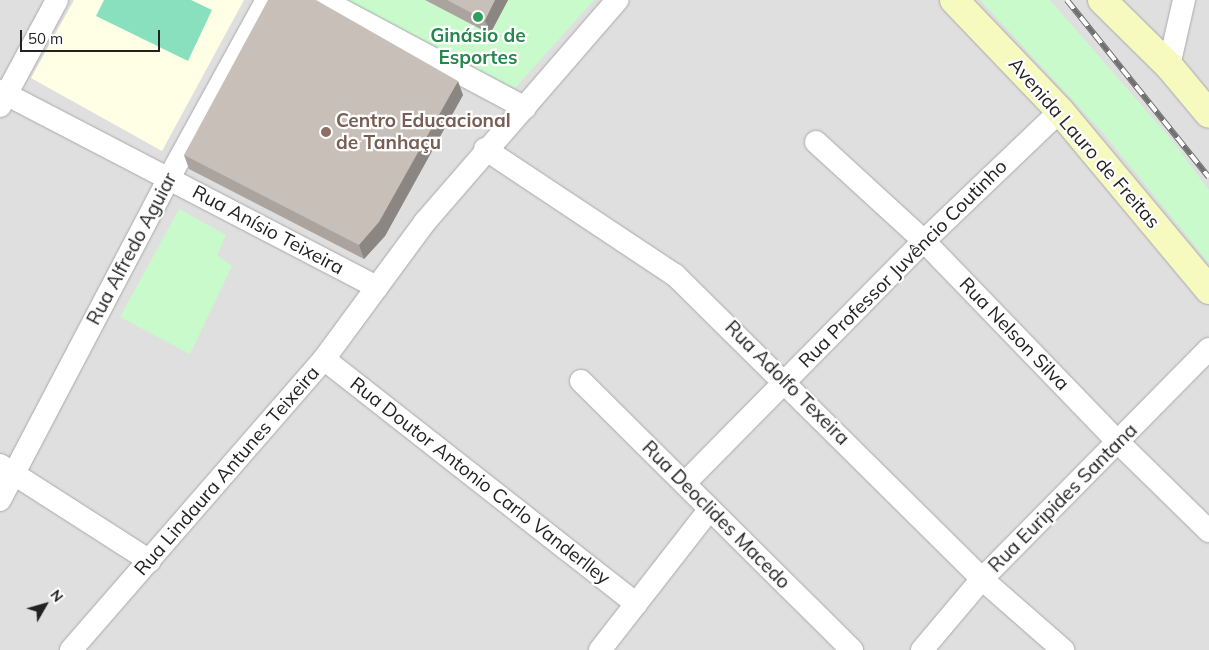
<!DOCTYPE html>
<meta charset="utf-8">
<style>
body{margin:0}
#map{position:relative;width:1209px;height:650px;overflow:hidden;background:#f2efe9;font-family:Mulish,sans-serif}
div>[style]{position:absolute}
[style*='--x']{left:calc(var(--x)*1px);top:calc(var(--y)*1px);width:calc(var(--w)*1px);rotate:calc(var(--a)*1deg)}
.residential>*{inset:0;background:#e0dfdf;transform-origin:0 0}
.education>*{inset:0;background:#ffffe5}
.park>*{inset:0;background:#c8facc}
.pitch>*{inset:0;background:#88e0be}
.roads{filter:drop-shadow(0 0 1px #a9a9a9) drop-shadow(0 0 1px #a9a9a9)}
.street>*{height:22px;margin:-11px;padding:0 11px;transform-origin:11px;border-radius:11px;background:#fff}
.secondary>*{height:28px;margin:-14px;padding:0 14px;transform-origin:14px;border-radius:14px;background:#f7fabf}
.rail>*{height:5.5px;margin-top:-2.75px;transform-origin:0;background:repeating-linear-gradient(90deg,#fff 0 11px,#707070 0 22px);box-sizing:border-box;border-block:1px solid #707070}
.wall>*{inset:0;background:#aba49e}
.shaded-wall>*{inset:0;background:#8b8681}
.building>*{inset:0;background:#c7bfb8}
.dots>*{width:14px;height:14px;translate:-50% -50%;box-sizing:border-box;border:2px solid #fff;border-radius:50%}
span{translate:-50% -50%;white-space:nowrap;text-align:center;line-height:1.15;-webkit-text-stroke:4.5px #fff;paint-order:stroke}
.leisure-label{font-size:19px;color:#27864d;font-weight:700}
.education-label{font-size:19px;color:#785e54;font-weight:700}
.left{translate:0 -50%;text-align:left}
.street-label{font-size:19px;color:#222}
.north{position:absolute;left:20px;top:580px;width:50px;height:50px;-webkit-text-stroke:4px #fff;paint-order:stroke;rotate:52deg;font-size:14px;font-weight:700;line-height:20px;text-align:center;color:#222}
.north::after{content:'';display:block;margin:auto;width:18px;height:22px;background:#222;clip-path:polygon(50% 0,100% 100%,50% 72%,0 100%)}
.scale{position:absolute;left:20px;top:30px;width:140px;height:22px;box-sizing:border-box;border:2px solid #222;border-top:0;padding-left:6px;font-size:15px;line-height:18px;white-space:nowrap;color:#222;-webkit-text-stroke:4px #fff;paint-order:stroke}
</style>
<div id="map">
<div class="residential">
<div style="left:0;top:0;width:1209px;height:650px"></div>
</div>
<div class="education">
<div style="clip-path:polygon(74px 0,244px 0,162px 151px,31px 78px)"></div>
</div>
<div class="park">
<div style="clip-path:polygon(346px 0,594px 0,515px 88px)"></div>
<div style="clip-path:polygon(980px 0,1050px 0,1170px 138px,1209px 190px,1209px 263px,1104px 134px)"></div>
<div style="clip-path:polygon(179px 209px,226px 235px,217px 255px,232px 266px,190px 354px,120px 317px)"></div>
</div>
<div class="pitch">
<div style="clip-path:polygon(104px 0,191px 0,212px 10px,188px 61px,96px 16px)"></div>
</div>
<div class="roads">
<div class="street">
<div style="--x:323;--y:0;--w:229;--a:28.1"></div>
<div style="--x:1169;--y:66;--w:68;--a:-77.2"></div>
<div style="--x:0;--y:91;--w:425;--a:27.5"></div>
<div style="--x:0;--y:106;--w:120;--a:-61.7"></div>
<div style="--x:816;--y:142;--w:147;--a:42.5"></div>
<div style="--x:924;--y:241;--w:281;--a:46"></div>
<div style="--x:1119;--y:443;--w:126;--a:44.4"></div>
<div style="--x:485;--y:149;--w:228;--a:33.6"></div>
<div style="--x:675;--y:275;--w:432;--a:44.7"></div>
<div style="--x:982;--y:579;--w:108;--a:41.2"></div>
<div style="--x:324;--y:359;--w:397;--a:38.1"></div>
<div style="--x:581;--y:381;--w:382;--a:44.8"></div>
<div style="--x:0;--y:465;--w:178;--a:32.6"></div>
<div style="--x:685;--y:483;--w:340;--a:-45.4"></div>
<div style="--x:924;--y:241;--w:188;--a:-43.7"></div>
<div style="--x:0;--y:500;--w:364;--a:-62.3"></div>
<div style="--x:169;--y:178;--w:203;--a:-61.2"></div>
<div style="--x:71;--y:650;--w:386;--a:-49"></div>
<div style="--x:324;--y:359;--w:170;--a:-53.6"></div>
<div style="--x:425;--y:222;--w:294;--a:-49.1"></div>
<div style="--x:600;--y:650;--w:177;--a:-52.1"></div>
<div style="--x:922;--y:650;--w:93;--a:-49.8"></div>
<div style="--x:982;--y:579;--w:323;--a:-45.4"></div>
</div>
<div class="secondary">
<div style="--x:954;--y:0;--w:153;--a:46.3"></div>
<div style="--x:1060;--y:111;--w:233;--a:50.2"></div>
<div style="--x:1102;--y:0;--w:94;--a:44.6"></div>
<div style="--x:1169;--y:66;--w:62;--a:50.2"></div>
</div>
</div>
<div class="rail">
<div style="--x:1067;--y:0;--w:227;--a:51.3"></div>
</div>
<div class="wall">
<div style="clip-path:polygon(425px 0,508px 0,490px 34px)"></div>
<div style="clip-path:polygon(463px 95px,385px 236px,364px 259px,189px 169px,184px 155px)"></div>
</div>
<div class="shaded-wall">
<div style="clip-path:polygon(495px 0,508px 0,490px 34px,485px 20px)"></div>
<div style="clip-path:polygon(458px 81px,463px 95px,385px 236px,364px 259px,359px 245px)"></div>
</div>
<div class="building">
<div style="clip-path:polygon(268px 0,316px 0,458px 81px,379px 222px,359px 245px,184px 155px)"></div>
<div style="clip-path:polygon(447px 0,495px 0,485px 20px)"></div>
</div>
<div class="dots">
<div style="left:478px;top:17px;background:#2e9e5b"></div>
<div style="left:326px;top:132px;background:#8d6e63"></div>
</div>
<div class="leisure-label">
<span style="left:478px;top:47px">Ginásio de<br>Esportes</span>
</div>
<div class="education-label">
<span class="left" style="left:336px;top:132px">Centro Educacional<br>de Tanhaçu</span>
</div>
<div class="street-label">
<span style="left:1084px;top:143px;rotate:49deg">Avenida Lauro de Freitas</span>
<span style="left:268px;top:230px;rotate:28deg">Rua Anísio Teixeira</span>
<span style="left:132px;top:249px;rotate:-62deg">Rua Alfredo Aguiar</span>
<span style="left:903px;top:264px;rotate:-45deg">Rua Professor Juvêncio Coutinho</span>
<span style="left:1014px;top:334px;rotate:46deg">Rua Nelson Silva</span>
<span style="left:787px;top:383px;rotate:45deg">Rua Adolfo Texeira</span>
<span style="left:227px;top:471px;rotate:-49deg">Rua Lindaura Antunes Teixeira</span>
<span style="left:480px;top:481px;rotate:38deg">Rua Doutor Antonio Carlo Vanderlley</span>
<span style="left:1063px;top:498px;rotate:-45deg">Rua Euripides Santana</span>
<span style="left:716px;top:515px;rotate:45deg">Rua Deoclides Macedo</span>
</div>
<div class="north">N</div>
<div class="scale">50 m</div>
</div>
